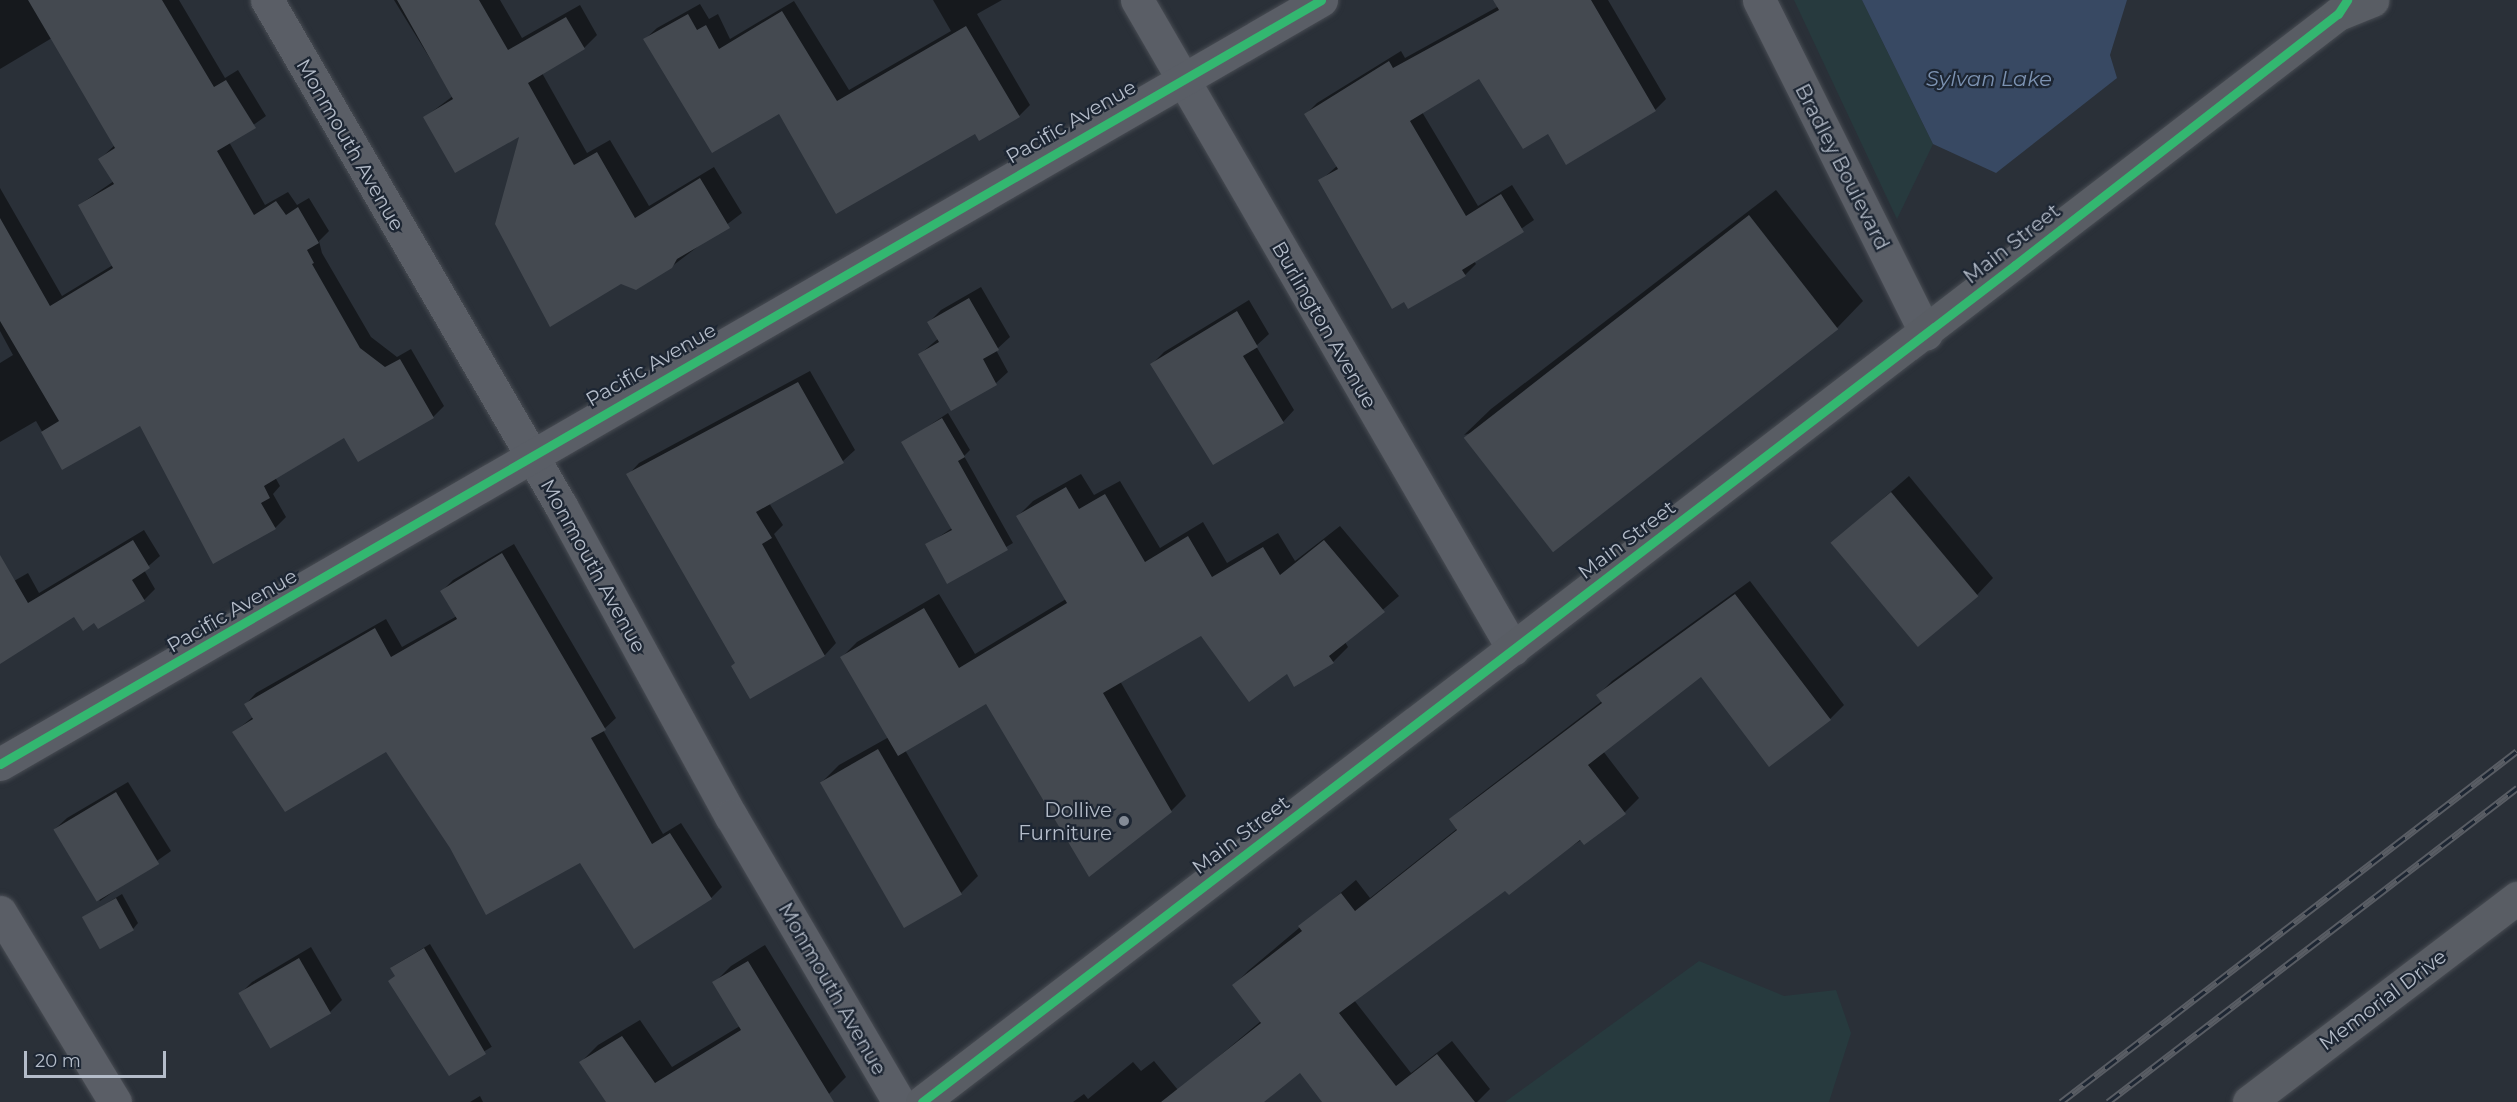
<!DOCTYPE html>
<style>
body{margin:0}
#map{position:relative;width:2517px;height:1102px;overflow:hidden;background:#2a3038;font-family:Montserrat,sans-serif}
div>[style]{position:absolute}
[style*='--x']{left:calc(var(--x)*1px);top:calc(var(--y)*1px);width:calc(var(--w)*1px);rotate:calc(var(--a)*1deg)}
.green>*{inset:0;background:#273a3e}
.water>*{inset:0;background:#384963}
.shadow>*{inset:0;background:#0007;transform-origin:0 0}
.building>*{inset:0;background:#444950;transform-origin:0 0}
.roads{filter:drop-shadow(0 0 2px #484c53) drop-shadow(0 0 2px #484c53)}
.street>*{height:33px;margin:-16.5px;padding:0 16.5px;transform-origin:16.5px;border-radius:16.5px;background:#5a5e66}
.secondary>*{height:33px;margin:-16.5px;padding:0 16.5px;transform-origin:16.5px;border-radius:16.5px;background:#595d64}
.rail>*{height:7px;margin-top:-3.5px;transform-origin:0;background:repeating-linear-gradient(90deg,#1d2633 0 14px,#595d64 0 28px);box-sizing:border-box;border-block:2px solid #595d64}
.cycleway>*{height:9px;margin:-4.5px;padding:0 4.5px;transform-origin:4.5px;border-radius:4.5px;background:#33b770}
.dots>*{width:16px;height:16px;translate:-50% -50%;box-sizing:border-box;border:3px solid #1d2633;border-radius:50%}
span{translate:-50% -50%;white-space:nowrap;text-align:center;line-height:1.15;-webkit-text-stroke:4.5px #1d2633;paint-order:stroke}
.street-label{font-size:20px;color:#b4bcc9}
.poi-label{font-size:20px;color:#b4bcc9}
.right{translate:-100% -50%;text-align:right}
.water-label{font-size:21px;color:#7c92b1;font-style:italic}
.scale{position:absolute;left:24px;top:1051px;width:142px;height:27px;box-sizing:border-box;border:3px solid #b4bcc9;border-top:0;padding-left:8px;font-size:18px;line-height:21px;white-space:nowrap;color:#b4bcc9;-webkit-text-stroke:4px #1d2633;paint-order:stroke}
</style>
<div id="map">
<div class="green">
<div style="clip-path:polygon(1794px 0,1862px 0,1933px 144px,1897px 219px)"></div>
<div style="clip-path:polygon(1699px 961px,1784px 996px,1836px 990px,1851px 1033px,1829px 1102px,1505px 1102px)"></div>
</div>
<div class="water">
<div style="clip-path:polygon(1862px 0,2127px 0,2110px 55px,2117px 78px,1996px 173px,1933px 144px)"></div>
</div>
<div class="shadow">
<div style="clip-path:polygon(0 0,179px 0,225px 78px,238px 70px,266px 116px,229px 142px,265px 205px,288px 192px,297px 205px,309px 198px,329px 231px,319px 241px,322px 253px,371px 337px,397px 357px,411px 349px,444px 406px,433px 417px,345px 436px,275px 477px,280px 486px,273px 494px,286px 517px,275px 528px,141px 424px,63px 468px,36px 421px,0 442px,0 363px,13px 355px,0 331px,0 188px,62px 296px,113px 265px,79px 205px,114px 181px,100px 159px,115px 145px,52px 38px,0 69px)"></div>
<div style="clip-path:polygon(394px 0,500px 0,522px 38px,580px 5px,597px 35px,584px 48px,542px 73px,587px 153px,610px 140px,649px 206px,714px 167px,742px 213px,671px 267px,521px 134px,425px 117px,453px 96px)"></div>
<div style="clip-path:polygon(933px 0,1002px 0,977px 14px,1030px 105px,1019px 116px,975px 132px,779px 112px,645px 39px,657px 28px,700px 4px,709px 19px,718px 14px,730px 39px,794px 1px,849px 90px,951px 31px)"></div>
<div style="clip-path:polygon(1495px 0,1608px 0,1666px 99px,1655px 110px,1567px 163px,1548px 132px,1479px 77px,1422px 112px,1478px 206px,1512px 185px,1534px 220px,1474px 261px,1476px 264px,1465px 275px,1320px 181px,1337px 166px,1306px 114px,1317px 103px,1401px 51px,1405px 58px,1499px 6px)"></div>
<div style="clip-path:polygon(1776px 190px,1863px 301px,1837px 328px,1464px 435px,1491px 409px)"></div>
<div style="clip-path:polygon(981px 287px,1010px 337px,996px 350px,1008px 372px,996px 383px,952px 409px,920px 354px,939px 338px,929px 322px,941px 310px)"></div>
<div style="clip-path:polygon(1249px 300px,1269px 334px,1256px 346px,1294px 410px,1283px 422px,1152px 364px,1164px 352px)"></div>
<div style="clip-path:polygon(810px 371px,855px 450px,843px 461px,769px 503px,783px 525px,774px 534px,836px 643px,825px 655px,750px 697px,736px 662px,628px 475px,639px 463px)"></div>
<div style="clip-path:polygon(948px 413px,970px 450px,964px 456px,1013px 543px,947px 582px,927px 545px,952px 528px,903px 443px)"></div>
<div style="clip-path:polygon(1081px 474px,1094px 495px,1120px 481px,1160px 548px,1203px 522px,1227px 563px,1278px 533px,1295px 561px,1340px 526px,1399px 596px,1345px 642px,1348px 647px,1333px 662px,1287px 672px,1202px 634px,1120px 681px,1186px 796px,1171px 811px,987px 702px,905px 750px,978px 876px,961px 893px,822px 782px,839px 765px,889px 737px,842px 657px,857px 642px,939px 594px,975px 654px,1066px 599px,1018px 516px,1033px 501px)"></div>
<div style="clip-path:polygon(1909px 476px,1993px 578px,1977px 595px,1832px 543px)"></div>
<div style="clip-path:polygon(144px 530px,160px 556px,144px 570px,155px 589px,144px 600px,98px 627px,94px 621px,74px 615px,0 662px,0 559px,14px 581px,28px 573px,39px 593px)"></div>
<div style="clip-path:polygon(514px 544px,616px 718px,603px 730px,663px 834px,681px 823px,722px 887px,711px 898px,580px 861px,451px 847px,387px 750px,234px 732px,253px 717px,246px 704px,256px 693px,386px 619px,402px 647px,457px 616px,442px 591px,453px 580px)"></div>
<div style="clip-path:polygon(1750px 581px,1844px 705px,1830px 719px,1702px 675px,1603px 751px,1639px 798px,1625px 812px,1505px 889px,1354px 1000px,1411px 1073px,1452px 1041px,1490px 1089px,1477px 1102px,1324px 1102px,1300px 1071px,1261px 1102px,1210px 1102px,1192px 1079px,1261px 1021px,1234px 985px,1248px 971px,1356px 880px,1370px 898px,1458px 828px,1451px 819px,1466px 805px,1602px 701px,1598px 695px,1612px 681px)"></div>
<div style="clip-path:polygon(128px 782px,171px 851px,100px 901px,55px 829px,67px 818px)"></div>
<div style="clip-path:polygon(122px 894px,138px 923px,133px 929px,84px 917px)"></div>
<div style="left:430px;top:944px;width:120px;height:45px;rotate:59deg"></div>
<div style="clip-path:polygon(765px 945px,846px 1077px,829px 1094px,816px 1102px,608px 1102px,581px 1062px,598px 1045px,640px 1020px,672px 1067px,740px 1026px,714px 983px,731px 966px)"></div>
<div style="clip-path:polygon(311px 947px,342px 1000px,330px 1012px,271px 1046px,240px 994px,252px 982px)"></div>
<div style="clip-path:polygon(1154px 1061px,1188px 1102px,1073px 1102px,1084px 1094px,1088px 1099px,1133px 1062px,1141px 1071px)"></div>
<div style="clip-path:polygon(480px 1096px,483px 1102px,470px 1102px)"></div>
</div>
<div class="building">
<div style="clip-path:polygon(28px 0,162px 0,214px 87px,226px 80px,256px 128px,217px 151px,254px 215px,276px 201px,286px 215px,298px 207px,319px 243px,307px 250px,314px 263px,312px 264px,360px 348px,385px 367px,400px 359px,434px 418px,358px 462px,344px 438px,264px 486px,270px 498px,261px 503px,276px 529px,213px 564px,140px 426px,62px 470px,41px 432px,59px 421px,0 321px,0 218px,50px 306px,113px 268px,78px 205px,114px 184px,98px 159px,115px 148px)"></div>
<div style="clip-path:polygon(397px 0,479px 0,508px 50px,566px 17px,585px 49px,528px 83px,574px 165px,597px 152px,635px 218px,700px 178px,730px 228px,677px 259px,672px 268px,636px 290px,621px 284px,550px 327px,495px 224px,519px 137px,455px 173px,423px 117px,453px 99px)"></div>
<div style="clip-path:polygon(1493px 0,1591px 0,1656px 111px,1566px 165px,1548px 134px,1523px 149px,1479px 79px,1410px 121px,1466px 216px,1501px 194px,1524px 232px,1462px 270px,1466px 276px,1408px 309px,1404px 302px,1392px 309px,1318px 180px,1338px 169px,1304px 114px,1389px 61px,1393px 68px,1499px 10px)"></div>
<div style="clip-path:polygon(782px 11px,837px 101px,966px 26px,1020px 117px,979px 141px,975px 134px,836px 214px,779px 114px,712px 153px,643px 39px,688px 14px,697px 30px,706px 25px,719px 49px)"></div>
<div style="left:1749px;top:215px;width:145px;height:362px;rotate:52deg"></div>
<div style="clip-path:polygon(969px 298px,999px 350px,983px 359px,997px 385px,951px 411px,918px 354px,939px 342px,927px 322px)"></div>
<div style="clip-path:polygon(1237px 311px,1258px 347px,1243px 356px,1284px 423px,1213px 465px,1150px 364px)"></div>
<div style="clip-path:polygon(798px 382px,844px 463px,756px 512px,772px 538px,762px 544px,825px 656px,750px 699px,731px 666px,735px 663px,626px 474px)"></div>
<div style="clip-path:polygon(942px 418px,965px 457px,958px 461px,1008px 550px,947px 584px,925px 544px,952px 530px,901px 442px)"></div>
<div style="clip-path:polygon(1066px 487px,1079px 509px,1105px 494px,1145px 562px,1188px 536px,1212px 577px,1263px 547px,1280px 575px,1324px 540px,1385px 612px,1329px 656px,1334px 663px,1294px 687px,1287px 674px,1249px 702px,1201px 636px,1103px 693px,1172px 812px,1089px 877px,986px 704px,898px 756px,840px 657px,924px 608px,959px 668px,1067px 603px,1016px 516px)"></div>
<div style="left:1891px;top:492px;width:136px;height:79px;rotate:50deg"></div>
<div style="clip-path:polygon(133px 540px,150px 568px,132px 580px,145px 601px,98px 629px,94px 623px,83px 631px,74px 617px,0 664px,0 555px,28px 603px)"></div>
<div style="clip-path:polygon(502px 553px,606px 730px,591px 738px,652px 844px,670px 833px,712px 899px,634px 949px,580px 863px,486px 915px,450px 848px,386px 752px,285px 812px,232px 732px,253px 719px,244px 704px,375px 628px,391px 657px,457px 619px,440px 591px)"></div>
<div style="clip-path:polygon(1735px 594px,1831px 720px,1769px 767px,1701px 677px,1588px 765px,1626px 814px,1584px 845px,1580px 840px,1509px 895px,1505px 891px,1339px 1013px,1396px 1086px,1437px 1054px,1475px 1102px,1322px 1102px,1300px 1073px,1264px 1102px,1161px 1102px,1261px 1023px,1232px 985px,1302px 931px,1298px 926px,1341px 893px,1355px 911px,1457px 830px,1449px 819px,1602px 703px,1596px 695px)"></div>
<div style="left:878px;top:749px;width:168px;height:67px;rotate:60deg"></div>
<div style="left:116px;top:792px;width:84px;height:73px;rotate:59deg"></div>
<div style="left:116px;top:898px;width:37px;height:39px;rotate:61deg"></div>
<div style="clip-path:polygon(424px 948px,486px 1054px,449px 1076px,388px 981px,395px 976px,390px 968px)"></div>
<div style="left:299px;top:958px;width:64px;height:70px;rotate:60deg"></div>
<div style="clip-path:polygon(748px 961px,834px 1102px,606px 1102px,579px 1062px,622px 1036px,655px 1083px,741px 1030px,712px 982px)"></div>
</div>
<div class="roads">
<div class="street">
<div style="--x:267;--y:0;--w:585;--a:59.84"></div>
<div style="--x:561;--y:506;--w:354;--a:61.3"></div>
<div style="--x:731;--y:816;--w:332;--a:59.6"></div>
<div style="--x:1137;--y:0;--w:750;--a:59.91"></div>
<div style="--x:1759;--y:0;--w:373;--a:63.4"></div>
<div style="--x:0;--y:764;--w:1526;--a:-30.04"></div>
<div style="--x:0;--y:912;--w:222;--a:58.8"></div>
</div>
<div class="secondary">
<div style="--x:922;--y:1102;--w:1786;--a:-37.54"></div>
<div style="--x:2338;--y:14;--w:37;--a:-22"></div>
<div style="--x:2249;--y:1102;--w:337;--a:-37.3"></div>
</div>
</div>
<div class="rail">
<div style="--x:2061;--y:1102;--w:575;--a:-37.59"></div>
<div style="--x:2108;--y:1102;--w:516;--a:-37.51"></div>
</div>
<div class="cycleway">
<div style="--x:0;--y:764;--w:1526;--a:-30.04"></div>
<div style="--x:922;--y:1102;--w:1377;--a:-37.44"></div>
<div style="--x:2015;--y:265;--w:409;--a:-37.9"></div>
<div style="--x:2338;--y:14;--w:17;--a:-57"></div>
</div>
<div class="dots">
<div style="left:1124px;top:821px;background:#848b96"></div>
</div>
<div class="street-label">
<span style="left:1071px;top:122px;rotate:-30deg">Pacific Avenue</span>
<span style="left:350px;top:145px;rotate:60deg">Monmouth Avenue</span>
<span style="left:1842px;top:167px;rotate:63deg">Bradley Boulevard</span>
<span style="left:2012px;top:244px;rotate:-38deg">Main Street</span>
<span style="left:1324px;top:325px;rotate:60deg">Burlington Avenue</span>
<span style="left:651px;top:365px;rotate:-30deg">Pacific Avenue</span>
<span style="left:1627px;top:540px;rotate:-37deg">Main Street</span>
<span style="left:593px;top:566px;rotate:61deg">Monmouth Avenue</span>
<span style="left:232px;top:611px;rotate:-30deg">Pacific Avenue</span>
<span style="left:1241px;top:835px;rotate:-37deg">Main Street</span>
<span style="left:832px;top:989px;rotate:60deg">Monmouth Avenue</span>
<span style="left:2383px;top:1000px;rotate:-37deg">Memorial Drive</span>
</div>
<div class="poi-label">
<span class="right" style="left:1112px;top:822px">Dollive<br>Furniture</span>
</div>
<div class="water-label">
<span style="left:1989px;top:79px">Sylvan Lake</span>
</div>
<div class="scale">20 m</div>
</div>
